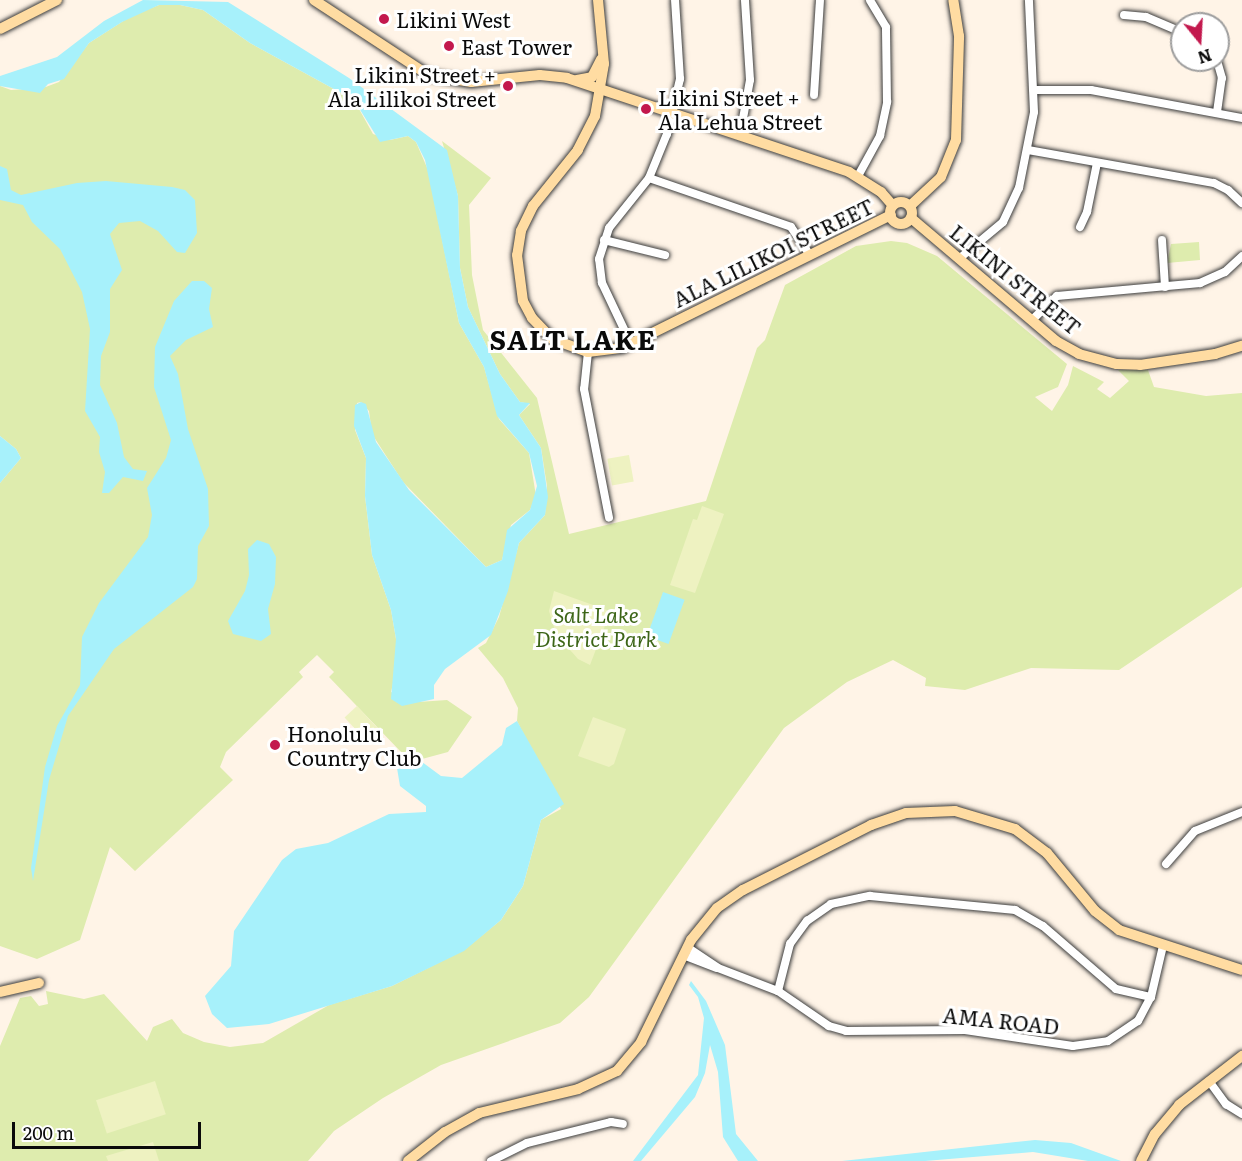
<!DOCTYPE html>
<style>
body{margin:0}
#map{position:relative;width:1242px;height:1161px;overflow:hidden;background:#fff4e7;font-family:Literata,serif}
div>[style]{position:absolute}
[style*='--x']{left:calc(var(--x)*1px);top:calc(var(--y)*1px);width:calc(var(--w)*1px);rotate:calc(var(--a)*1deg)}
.green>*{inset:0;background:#deecae}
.pitch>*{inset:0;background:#eef2c1;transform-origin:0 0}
.water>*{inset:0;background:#a7f1fb;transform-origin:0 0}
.roads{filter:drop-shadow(0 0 2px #3d3d3d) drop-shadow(0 0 2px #3d3d3d)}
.street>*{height:8px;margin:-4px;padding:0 4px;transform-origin:4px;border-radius:4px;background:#fff}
.secondary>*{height:10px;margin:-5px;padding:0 5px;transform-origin:5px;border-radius:5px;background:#ffdca2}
.secondary>.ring{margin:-5px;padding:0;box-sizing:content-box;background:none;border:10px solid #ffdca2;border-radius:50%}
.dots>*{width:16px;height:16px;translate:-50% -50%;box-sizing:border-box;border:3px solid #fff;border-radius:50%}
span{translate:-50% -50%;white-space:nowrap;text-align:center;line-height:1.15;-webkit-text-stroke:6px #fff;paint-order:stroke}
.poi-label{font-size:21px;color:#0a0a0a}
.left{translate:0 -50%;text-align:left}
.right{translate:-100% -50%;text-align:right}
.street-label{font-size:21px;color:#0a0a0a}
.park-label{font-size:21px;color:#3c6517;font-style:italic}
.district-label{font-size:27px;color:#0a0a0a;font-weight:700;letter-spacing:1.5px}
.north{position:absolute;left:1170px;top:12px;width:60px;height:60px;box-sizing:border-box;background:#fff;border:2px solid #9d9d9d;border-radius:50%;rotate:162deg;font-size:16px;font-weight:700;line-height:24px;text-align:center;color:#0a0a0a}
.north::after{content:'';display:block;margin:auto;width:21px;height:27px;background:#c3194e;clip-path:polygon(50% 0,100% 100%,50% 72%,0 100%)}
.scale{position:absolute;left:12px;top:1122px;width:189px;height:27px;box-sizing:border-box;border:3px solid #0a0a0a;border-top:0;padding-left:8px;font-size:18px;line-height:21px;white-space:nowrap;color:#0a0a0a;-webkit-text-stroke:4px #fff;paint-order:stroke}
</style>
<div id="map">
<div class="green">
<div style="clip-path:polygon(159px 5px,180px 5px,203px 10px,250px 43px,354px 100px,373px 134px,390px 140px,408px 136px,416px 142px,428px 170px,459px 323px,484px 367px,499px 419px,529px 453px,536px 496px,530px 510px,511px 525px,502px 560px,486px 567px,403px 482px,372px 434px,369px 411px,361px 402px,357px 403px,355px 430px,366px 458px,365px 496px,372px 555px,391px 610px,396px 639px,397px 668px,391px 692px,418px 702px,447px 700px,472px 717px,448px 752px,422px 759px,401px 752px,329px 677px,334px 672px,317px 655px,299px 672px,303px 677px,226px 752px,220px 767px,233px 780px,135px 871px,110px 847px,80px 940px,37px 959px,0 946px,0 483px,21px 458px,16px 449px,0 436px,0 86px,11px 90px,43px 88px,59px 82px,89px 43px,131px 16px)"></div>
<div style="clip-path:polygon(442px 141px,491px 178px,469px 205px,472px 275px,483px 330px,537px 398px,569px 534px,706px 501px,757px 348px,765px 340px,785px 285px,856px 246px,891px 241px,907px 243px,937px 256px,1067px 364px,1058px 387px,1035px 397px,1052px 411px,1068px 385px,1073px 366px,1104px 382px,1097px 389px,1110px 398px,1129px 381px,1118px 370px,1148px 370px,1154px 387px,1206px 396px,1242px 393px,1242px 587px,1119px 670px,1031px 668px,965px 690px,925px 686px,926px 678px,893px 660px,847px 682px,784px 728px,589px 997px,560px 1023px,441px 1065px,383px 1098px,334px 1131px,308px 1161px,0 1161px,0 1046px,20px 998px,31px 996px,39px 1006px,48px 1004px,46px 991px,84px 999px,104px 994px,147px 1041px,153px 1027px,172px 1019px,183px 1033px,204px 1042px,230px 1047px,263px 1043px,329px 1005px,392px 986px,464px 950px,501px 920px,523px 886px,541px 820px,561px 809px,517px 721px,518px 708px,503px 678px,478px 648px,486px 643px,499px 617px,519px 543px,545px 515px,547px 486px,541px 448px,519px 415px,530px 404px,520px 402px,500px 374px,468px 307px,460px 268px,458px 196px)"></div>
<div style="clip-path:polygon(1199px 242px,1200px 260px,1167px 263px,1171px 244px)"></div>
</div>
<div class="pitch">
<div style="left:629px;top:455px;width:27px;height:22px;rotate:80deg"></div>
<div style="clip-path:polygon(702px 506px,724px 514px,695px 593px,670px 585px,693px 519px,697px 520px)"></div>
<div style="clip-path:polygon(554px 591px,607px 610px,609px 615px,590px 665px,578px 659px,556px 634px,549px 611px)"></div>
<div style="left:357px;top:706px;width:33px;height:17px;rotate:47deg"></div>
<div style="clip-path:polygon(593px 717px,626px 729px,614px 764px,609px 767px,578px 756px)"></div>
<div style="left:155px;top:1081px;width:35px;height:62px;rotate:72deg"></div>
<div style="clip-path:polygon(153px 1142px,159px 1161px,108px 1161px,106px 1156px)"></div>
</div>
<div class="water">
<div style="clip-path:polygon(143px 0,228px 2px,349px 78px,447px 150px,458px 196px,460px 268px,468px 307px,500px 374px,520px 402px,530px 403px,519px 415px,541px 448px,548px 497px,545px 515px,519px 543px,508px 591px,491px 635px,445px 669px,434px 685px,434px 699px,402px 706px,391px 699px,396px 639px,391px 610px,372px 555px,365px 496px,366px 458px,354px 426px,355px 405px,361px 402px,366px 404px,376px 442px,409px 490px,486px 567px,502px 560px,507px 530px,530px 510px,537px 486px,529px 453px,497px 416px,484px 367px,459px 323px,425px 160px,416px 142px,408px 136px,380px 142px,354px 100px,250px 43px,203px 10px,180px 5px,159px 5px,122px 22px,89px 43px,64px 79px,48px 84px,40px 93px,0 86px,0 76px,57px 57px,104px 21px)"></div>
<div style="clip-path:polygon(0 166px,7px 169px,11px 190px,21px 195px,77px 183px,106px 181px,172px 187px,185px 190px,195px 200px,197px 233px,185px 253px,177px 252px,158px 231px,140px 221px,119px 223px,110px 234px,122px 270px,110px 289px,110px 332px,101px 356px,100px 385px,117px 423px,124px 457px,133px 469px,147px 471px,143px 481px,123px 477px,109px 493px,102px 493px,105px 472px,99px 452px,100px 437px,85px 411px,90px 329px,82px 292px,60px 249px,32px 222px,23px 205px,0 200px)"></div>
<div style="clip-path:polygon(192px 281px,204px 281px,212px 288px,209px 309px,213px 327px,186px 340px,170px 356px,178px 374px,188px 429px,208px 489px,209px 526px,198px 546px,197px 579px,193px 587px,114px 649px,68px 716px,49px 780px,33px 881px,31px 868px,45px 767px,57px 726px,80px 685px,82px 637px,99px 603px,148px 537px,152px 515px,147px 488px,166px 458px,171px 440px,154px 387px,155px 347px,174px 301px)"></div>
<div style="clip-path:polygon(0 436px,16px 449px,21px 458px,0 483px)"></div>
<div style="clip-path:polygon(257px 540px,269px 544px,276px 557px,275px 584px,268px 609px,271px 634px,261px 641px,233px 634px,228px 621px,245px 591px,249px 575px,248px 549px)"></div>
<div style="left:663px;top:592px;width:23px;height:47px;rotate:20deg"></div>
<div style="clip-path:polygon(517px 721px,564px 804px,541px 820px,523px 886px,501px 920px,464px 951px,392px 986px,269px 1024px,227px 1028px,212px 1014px,205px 996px,231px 966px,234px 931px,282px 860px,296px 849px,328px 843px,389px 814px,426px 812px,426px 806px,400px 786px,397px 768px,402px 762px,418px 759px,441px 776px,462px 778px,502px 745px,506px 728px)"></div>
<div style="clip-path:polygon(691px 981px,706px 1001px,725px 1045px,736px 1134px,758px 1161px,738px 1161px,723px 1137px,718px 1072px,710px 1045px,705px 1073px,695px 1097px,641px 1161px,633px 1161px,698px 1075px,704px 1018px,698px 997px,689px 985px)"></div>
<div style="clip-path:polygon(1035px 1140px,1071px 1143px,1121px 1161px,1088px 1161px,1033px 1152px,925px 1161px,842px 1161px)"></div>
</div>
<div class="roads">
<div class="street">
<div style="--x:1124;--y:15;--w:22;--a:5"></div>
<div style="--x:1146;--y:17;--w:39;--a:23"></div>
<div style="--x:1034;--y:90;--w:57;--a:0"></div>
<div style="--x:1091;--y:90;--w:154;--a:10.5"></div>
<div style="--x:814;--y:95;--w:95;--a:-86.4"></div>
<div style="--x:1217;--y:112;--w:34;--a:-82"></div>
<div style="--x:1222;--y:78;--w:19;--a:-106"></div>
<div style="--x:740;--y:135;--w:56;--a:-79.7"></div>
<div style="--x:750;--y:80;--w:80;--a:-93.6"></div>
<div style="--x:1028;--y:150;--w:189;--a:10.1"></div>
<div style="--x:1214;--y:183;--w:16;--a:27"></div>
<div style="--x:1228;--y:190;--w:19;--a:43"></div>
<div style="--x:858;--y:176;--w:46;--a:-61.2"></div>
<div style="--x:880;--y:136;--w:35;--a:-78"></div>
<div style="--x:887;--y:102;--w:75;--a:-90.8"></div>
<div style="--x:886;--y:27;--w:31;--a:-121"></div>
<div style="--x:649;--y:178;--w:150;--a:19"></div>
<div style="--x:791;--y:227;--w:34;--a:56"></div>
<div style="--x:1080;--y:227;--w:17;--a:-65"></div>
<div style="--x:1087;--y:212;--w:50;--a:-78.5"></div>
<div style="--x:604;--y:240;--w:63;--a:13.8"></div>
<div style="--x:1162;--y:240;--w:47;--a:86.3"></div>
<div style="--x:960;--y:258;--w:56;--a:-39.9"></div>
<div style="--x:1003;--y:222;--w:38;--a:-65"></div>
<div style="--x:1019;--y:188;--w:77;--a:-78.8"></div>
<div style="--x:1034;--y:112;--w:112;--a:-92.6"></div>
<div style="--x:1033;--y:319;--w:33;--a:-44"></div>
<div style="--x:1057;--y:296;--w:144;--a:-5.2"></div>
<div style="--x:1200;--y:283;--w:27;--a:-24"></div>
<div style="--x:1225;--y:272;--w:23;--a:-43"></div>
<div style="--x:631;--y:344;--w:68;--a:-115.4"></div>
<div style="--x:602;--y:283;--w:24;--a:-97"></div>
<div style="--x:599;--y:259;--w:33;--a:-72"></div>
<div style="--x:609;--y:228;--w:64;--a:-51.3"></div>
<div style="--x:649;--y:178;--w:48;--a:-67.8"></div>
<div style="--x:667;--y:134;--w:57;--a:-76.7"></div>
<div style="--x:680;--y:79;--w:79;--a:-93.6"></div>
<div style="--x:588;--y:352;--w:37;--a:96"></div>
<div style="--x:584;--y:389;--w:131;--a:79"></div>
<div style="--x:1166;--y:864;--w:44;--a:-48.7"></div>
<div style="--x:1195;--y:831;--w:51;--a:-22"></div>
<div style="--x:687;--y:947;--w:37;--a:34"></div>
<div style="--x:718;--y:968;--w:64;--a:21"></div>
<div style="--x:778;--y:991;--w:62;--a:34.5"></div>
<div style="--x:829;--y:1026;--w:18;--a:16"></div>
<div style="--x:846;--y:1031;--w:119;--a:-0.5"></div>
<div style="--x:965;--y:1030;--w:109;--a:8.4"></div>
<div style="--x:1073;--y:1046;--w:35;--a:-8"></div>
<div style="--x:1108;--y:1041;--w:36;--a:-34"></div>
<div style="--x:1138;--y:1021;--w:27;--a:-62"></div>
<div style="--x:1151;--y:997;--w:52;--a:-76.8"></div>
<div style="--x:683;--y:955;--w:36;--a:21"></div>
<div style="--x:778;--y:991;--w:49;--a:-75.7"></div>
<div style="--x:790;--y:944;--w:29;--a:-54"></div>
<div style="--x:807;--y:921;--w:29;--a:-35"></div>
<div style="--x:831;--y:904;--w:40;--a:-12"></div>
<div style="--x:870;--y:896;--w:146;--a:5.5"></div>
<div style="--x:1015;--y:910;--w:32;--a:30"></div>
<div style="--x:1043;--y:926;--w:96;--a:40.8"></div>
<div style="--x:1116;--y:989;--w:36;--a:13"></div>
<div style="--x:1209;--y:1081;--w:29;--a:54"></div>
<div style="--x:1226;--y:1104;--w:19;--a:32"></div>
<div style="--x:491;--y:1161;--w:40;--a:-26.6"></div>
<div style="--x:527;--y:1143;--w:87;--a:-14"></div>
<div style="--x:611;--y:1122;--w:12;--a:9"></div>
</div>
<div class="secondary">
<div style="--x:314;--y:0;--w:136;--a:33.3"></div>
<div style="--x:428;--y:75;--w:44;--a:9.2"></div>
<div style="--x:471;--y:82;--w:69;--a:-5.8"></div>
<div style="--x:540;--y:75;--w:27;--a:6"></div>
<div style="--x:567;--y:78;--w:297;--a:18.4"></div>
<div style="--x:849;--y:172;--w:38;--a:32"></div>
<div style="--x:881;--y:192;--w:18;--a:49"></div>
<div style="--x:598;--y:0;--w:64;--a:84.6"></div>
<div style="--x:604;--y:64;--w:53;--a:99.8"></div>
<div style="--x:595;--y:116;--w:38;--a:117"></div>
<div style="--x:578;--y:150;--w:72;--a:128.8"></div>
<div style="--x:533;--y:206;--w:28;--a:116"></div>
<div style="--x:521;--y:231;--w:24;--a:99"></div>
<div style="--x:517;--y:255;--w:46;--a:82.6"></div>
<div style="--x:523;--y:301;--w:19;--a:62"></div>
<div style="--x:532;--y:318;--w:29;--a:46"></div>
<div style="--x:552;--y:339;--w:38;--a:20"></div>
<div style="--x:588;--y:352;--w:34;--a:-7"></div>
<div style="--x:622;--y:348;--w:300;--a:-26.3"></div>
<div style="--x:0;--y:29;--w:64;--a:-27"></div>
<div style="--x:577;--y:80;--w:15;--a:-11"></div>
<div style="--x:592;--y:77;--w:20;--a:-63"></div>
<div class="ring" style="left:890px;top:202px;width:12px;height:12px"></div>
<div style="--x:910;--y:206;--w:42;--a:-43.1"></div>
<div style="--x:941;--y:177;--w:40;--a:-68"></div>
<div style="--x:956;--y:140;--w:104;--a:-88.3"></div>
<div style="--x:959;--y:36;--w:36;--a:-99"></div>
<div style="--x:911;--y:218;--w:190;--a:40.3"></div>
<div style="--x:1056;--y:341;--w:26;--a:29"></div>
<div style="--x:1079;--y:354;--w:39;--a:15"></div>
<div style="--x:1117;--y:364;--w:23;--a:2"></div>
<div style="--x:1140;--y:365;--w:76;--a:-8.3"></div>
<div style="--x:1215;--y:354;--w:28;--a:-17"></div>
<div style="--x:0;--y:992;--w:40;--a:-13"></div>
<div style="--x:408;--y:1161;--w:47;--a:-38.1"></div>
<div style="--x:445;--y:1132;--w:39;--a:-29"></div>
<div style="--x:479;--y:1113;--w:102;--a:-13.6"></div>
<div style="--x:578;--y:1089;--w:43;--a:-24.8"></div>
<div style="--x:617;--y:1071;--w:38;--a:-50"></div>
<div style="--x:641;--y:1042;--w:114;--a:-63.9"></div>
<div style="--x:691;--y:940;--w:41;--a:-50.9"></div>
<div style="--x:717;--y:908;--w:32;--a:-35"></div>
<div style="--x:743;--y:890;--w:144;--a:-26.9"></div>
<div style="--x:871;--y:825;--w:37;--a:-19"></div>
<div style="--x:906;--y:813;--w:49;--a:-2.3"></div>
<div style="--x:955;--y:811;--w:63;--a:16.7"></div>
<div style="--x:1015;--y:829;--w:40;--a:37"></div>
<div style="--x:1047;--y:853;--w:75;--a:50.4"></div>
<div style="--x:1095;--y:911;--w:31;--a:38"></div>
<div style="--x:1119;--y:930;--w:129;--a:18"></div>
<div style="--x:1141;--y:1161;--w:30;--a:-63"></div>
<div style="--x:1155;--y:1134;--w:38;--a:-50"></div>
<div style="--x:1179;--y:1105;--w:80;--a:-37.9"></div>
</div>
</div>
<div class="dots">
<div style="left:384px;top:19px;background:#c3194e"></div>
<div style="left:449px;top:46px;background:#c3194e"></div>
<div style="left:508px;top:86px;background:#c3194e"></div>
<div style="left:646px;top:109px;background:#c3194e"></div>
<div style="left:275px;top:745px;background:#c3194e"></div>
</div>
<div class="poi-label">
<span class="left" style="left:396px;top:19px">Likini West</span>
<span class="left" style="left:461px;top:46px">East Tower</span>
<span class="right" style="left:496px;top:86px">Likini Street +<br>Ala Lilikoi Street</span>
<span class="left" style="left:658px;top:109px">Likini Street +<br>Ala Lehua Street</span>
<span class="left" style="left:287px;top:745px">Honolulu<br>Country Club</span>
</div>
<div class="street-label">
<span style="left:773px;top:252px;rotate:-26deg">ALA LILIKOI STREET</span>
<span style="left:1016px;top:279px;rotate:39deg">LIKINI STREET</span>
<span style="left:1001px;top:1020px;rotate:6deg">AMA ROAD</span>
</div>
<div class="park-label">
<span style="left:596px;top:626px">Salt Lake<br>District Park</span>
</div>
<div class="district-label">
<span style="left:573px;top:339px">SALT LAKE</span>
</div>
<div class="north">N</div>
<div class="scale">200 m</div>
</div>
